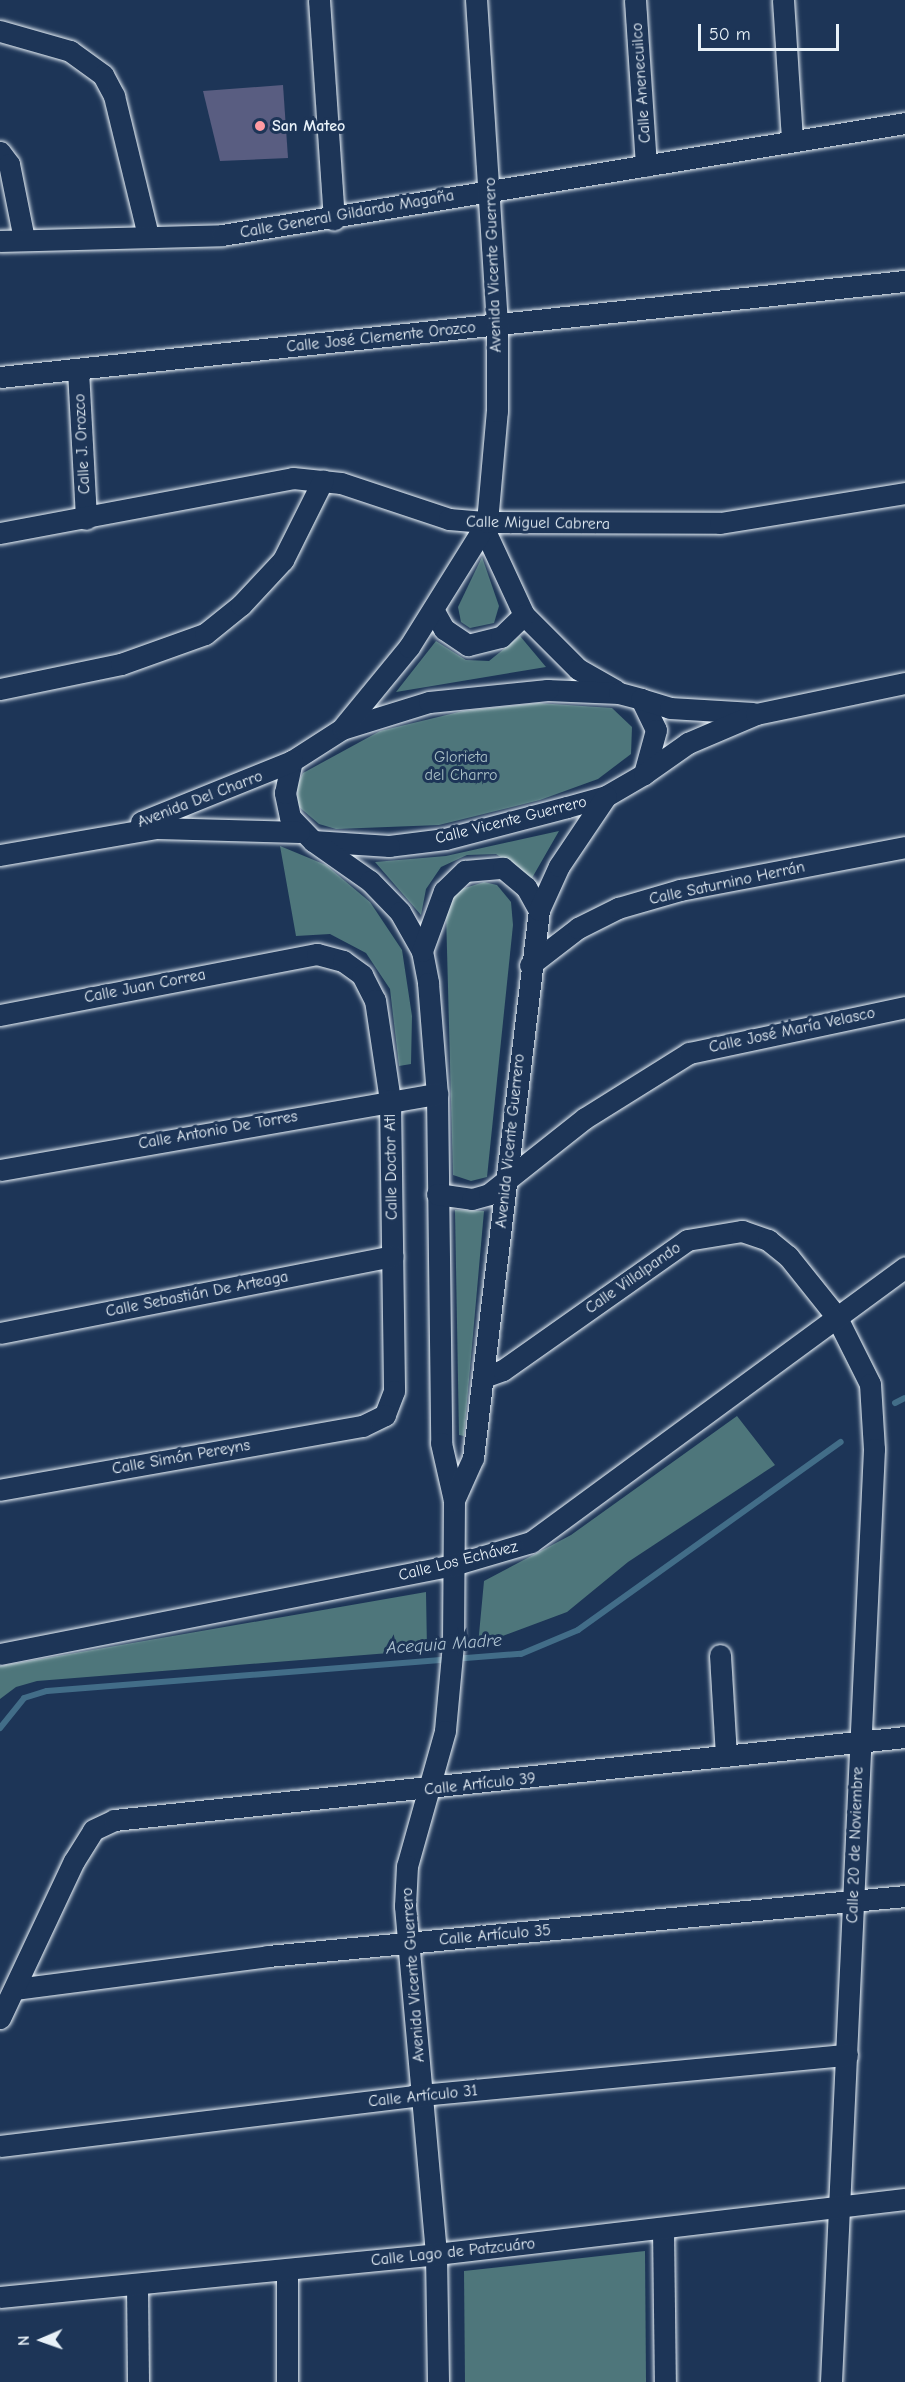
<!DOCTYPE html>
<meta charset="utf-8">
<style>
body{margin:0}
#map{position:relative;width:905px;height:2382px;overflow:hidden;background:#1d3557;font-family:"Comic Neue",sans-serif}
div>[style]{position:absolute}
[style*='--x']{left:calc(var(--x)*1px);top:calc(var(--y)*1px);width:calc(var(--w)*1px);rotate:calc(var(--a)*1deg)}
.green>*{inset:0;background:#4e767b}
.stream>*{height:6px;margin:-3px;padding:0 3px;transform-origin:3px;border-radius:3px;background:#426d88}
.building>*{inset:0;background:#595d81}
.roads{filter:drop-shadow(0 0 2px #e8f1f8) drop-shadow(0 0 2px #e8f1f8)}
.minor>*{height:21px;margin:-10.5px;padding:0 10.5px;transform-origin:10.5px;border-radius:10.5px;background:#1d3557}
.dots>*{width:16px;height:16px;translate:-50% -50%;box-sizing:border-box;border:3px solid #1d3557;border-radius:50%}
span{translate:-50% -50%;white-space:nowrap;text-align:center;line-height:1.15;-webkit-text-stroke:6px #1d3557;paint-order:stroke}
.street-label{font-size:16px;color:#e8f1f8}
.poi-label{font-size:16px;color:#e8f1f8;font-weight:700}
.left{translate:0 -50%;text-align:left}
.park-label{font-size:16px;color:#aac0c6}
.water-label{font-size:18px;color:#aec3d1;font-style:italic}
.north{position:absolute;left:12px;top:2310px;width:60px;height:60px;-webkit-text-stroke:4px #1d3557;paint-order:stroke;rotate:268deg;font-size:16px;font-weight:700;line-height:24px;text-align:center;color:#e8f1f8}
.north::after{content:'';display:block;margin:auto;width:21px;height:27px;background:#e8f1f8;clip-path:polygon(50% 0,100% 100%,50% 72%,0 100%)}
.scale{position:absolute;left:698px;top:24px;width:141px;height:27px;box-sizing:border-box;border:3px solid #e8f1f8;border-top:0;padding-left:8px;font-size:18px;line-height:21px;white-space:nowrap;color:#e8f1f8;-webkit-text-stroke:4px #1d3557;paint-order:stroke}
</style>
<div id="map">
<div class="green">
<div style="clip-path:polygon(482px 557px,499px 606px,494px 623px,470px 628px,461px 622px,458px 607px)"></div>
<div style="clip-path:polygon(520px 636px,546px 667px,396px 692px,436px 641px,466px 660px,489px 661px)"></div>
<div style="clip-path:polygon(538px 703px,612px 708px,632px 727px,631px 754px,598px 779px,540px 800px,439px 825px,336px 829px,319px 824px,298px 806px,297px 785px,303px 773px,380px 731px,463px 711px)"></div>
<div style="clip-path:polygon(559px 831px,532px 878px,496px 854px,467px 855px,441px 867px,426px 889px,421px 915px,375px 862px,446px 856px)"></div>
<div style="clip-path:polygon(280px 846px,326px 865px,370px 902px,402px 950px,412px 1016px,411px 1064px,399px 1066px,390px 989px,366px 953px,330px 934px,296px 936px)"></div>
<div style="clip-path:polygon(484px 882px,497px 885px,511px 902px,513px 925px,487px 1177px,471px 1181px,453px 1175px,446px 912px,455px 891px)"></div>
<div style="clip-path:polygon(455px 1210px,484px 1211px,464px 1436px,459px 1435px)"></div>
<div style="clip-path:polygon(737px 1416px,775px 1465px,628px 1562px,567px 1612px,478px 1645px,484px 1581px,571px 1535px)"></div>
<div style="clip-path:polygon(426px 1592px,427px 1650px,37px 1681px,16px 1687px,0 1699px,0 1666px)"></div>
<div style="clip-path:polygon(645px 2251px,646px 2382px,465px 2382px,464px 2271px)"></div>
</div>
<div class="stream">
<div style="--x:895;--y:1403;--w:11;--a:-27"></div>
<div style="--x:0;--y:1728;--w:38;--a:-51"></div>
<div style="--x:24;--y:1698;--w:24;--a:-17"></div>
<div style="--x:47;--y:1691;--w:475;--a:-4.5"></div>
<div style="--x:521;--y:1654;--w:62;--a:-22.8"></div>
<div style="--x:578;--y:1630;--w:323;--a:-35.6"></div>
</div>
<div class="building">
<div style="clip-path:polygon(283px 85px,288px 158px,220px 161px,203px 91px)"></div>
</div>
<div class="roads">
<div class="minor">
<div style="--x:319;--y:0;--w:220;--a:86.1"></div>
<div style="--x:635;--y:0;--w:166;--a:86.2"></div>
<div style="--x:783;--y:0;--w:138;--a:86.3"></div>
<div style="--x:0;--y:31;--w:73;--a:15.9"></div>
<div style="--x:70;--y:51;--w:41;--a:36"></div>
<div style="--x:103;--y:75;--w:24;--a:62"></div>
<div style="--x:114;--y:96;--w:144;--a:76.3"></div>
<div style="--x:0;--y:152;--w:15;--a:53"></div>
<div style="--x:9;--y:164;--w:76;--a:78.7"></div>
<div style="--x:0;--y:241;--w:222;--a:-1.5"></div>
<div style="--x:222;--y:235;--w:692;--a:-9.31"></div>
<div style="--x:78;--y:370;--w:149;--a:86.9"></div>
<div style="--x:0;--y:377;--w:910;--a:-6.06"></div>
<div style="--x:485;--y:531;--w:93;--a:65.1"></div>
<div style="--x:524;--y:615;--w:76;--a:45"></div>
<div style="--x:578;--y:669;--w:43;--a:29.6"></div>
<div style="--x:0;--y:533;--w:298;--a:-10.6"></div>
<div style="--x:293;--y:478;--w:48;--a:5.9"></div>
<div style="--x:341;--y:483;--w:114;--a:18.4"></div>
<div style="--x:449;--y:519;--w:38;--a:5"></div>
<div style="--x:487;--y:522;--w:233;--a:0.2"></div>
<div style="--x:720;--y:523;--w:187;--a:-9.2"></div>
<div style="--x:434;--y:611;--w:21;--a:61"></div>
<div style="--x:444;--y:629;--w:29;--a:34"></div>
<div style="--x:468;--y:645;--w:34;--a:-14"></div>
<div style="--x:501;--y:637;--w:32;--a:-44"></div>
<div style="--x:0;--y:689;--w:124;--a:-11.7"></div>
<div style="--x:121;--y:664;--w:89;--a:-19.7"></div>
<div style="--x:205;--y:634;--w:46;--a:-38.9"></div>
<div style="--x:241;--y:605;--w:62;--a:-47"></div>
<div style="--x:283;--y:560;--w:89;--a:-63.4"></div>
<div style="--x:547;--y:690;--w:72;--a:2.4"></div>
<div style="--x:619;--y:693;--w:23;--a:15"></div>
<div style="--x:641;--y:699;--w:34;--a:64"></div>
<div style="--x:656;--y:730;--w:46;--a:105.3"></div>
<div style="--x:644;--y:774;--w:44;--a:149.9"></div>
<div style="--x:606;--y:796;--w:41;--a:164.2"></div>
<div style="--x:567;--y:807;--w:126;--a:165.3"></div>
<div style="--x:445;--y:839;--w:56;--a:172.9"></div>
<div style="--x:389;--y:846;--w:76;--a:-176.2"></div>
<div style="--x:313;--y:841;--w:33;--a:-134"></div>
<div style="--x:290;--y:817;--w:25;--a:-102"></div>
<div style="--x:285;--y:793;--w:33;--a:-78"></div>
<div style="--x:292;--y:761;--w:59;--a:-32.6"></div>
<div style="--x:342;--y:729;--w:91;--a:-17.2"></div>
<div style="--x:429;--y:702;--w:119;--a:-5.8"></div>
<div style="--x:641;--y:699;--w:30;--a:17"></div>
<div style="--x:670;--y:708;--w:83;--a:3.4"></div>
<div style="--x:344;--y:726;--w:102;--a:-50.6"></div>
<div style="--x:409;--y:647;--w:147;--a:-58"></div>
<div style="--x:487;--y:522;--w:111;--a:-84.9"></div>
<div style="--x:497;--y:411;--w:87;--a:-90"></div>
<div style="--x:497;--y:324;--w:325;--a:-93.7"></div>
<div style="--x:644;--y:774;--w:54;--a:-35.2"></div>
<div style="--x:688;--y:743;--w:74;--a:-23.1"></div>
<div style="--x:756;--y:714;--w:152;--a:-11.8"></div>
<div style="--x:141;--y:822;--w:163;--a:-22"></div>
<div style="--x:313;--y:841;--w:70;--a:35.1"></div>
<div style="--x:370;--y:881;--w:43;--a:45.9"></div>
<div style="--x:400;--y:912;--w:45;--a:60.6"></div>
<div style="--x:422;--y:951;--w:33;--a:79"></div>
<div style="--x:428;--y:983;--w:111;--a:85.4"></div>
<div style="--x:437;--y:1094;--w:349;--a:89.3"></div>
<div style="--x:441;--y:1443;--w:58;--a:77.2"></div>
<div style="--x:454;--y:1500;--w:144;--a:90.4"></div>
<div style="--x:453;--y:1644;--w:87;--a:95.3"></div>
<div style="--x:445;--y:1731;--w:140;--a:105.7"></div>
<div style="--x:407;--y:1866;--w:40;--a:92.9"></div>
<div style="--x:405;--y:1906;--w:349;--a:84.9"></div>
<div style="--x:436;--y:2254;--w:128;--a:89.1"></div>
<div style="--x:0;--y:855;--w:159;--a:-9.8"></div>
<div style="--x:157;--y:828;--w:142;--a:1.6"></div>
<div style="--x:422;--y:951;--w:64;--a:-69.9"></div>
<div style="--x:444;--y:891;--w:29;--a:-44"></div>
<div style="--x:465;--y:871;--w:38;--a:-5"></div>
<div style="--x:503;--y:868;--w:30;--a:40"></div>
<div style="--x:526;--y:887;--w:26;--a:61"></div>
<div style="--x:530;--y:965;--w:61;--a:-37.6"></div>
<div style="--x:578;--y:928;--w:45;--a:-26.6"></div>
<div style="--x:618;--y:908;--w:65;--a:-16.2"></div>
<div style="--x:680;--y:890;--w:229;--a:-10.8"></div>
<div style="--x:0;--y:1015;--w:323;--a:-10.9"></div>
<div style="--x:317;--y:954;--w:27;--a:15"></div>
<div style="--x:343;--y:961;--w:24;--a:36"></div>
<div style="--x:362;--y:975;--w:28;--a:63"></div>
<div style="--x:375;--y:1000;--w:101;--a:81.5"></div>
<div style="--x:390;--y:1100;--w:291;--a:89.2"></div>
<div style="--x:394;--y:1391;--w:26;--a:111"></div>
<div style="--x:385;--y:1415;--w:25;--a:154"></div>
<div style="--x:362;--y:1426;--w:368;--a:170"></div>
<div style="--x:0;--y:1170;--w:444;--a:-9.9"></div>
<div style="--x:437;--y:1194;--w:35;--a:8"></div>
<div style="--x:472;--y:1199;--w:18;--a:-16"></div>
<div style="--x:489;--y:1194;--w:122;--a:-38.4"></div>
<div style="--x:585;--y:1118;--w:123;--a:-32"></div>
<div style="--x:689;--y:1053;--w:221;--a:-12"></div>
<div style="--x:0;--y:1333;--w:400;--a:-11.1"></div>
<div style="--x:484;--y:1377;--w:20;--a:-20"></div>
<div style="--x:503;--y:1370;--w:225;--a:-35.2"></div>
<div style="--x:687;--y:1240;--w:56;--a:-9.3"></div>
<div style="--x:742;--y:1231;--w:28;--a:19"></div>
<div style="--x:768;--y:1240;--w:26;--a:39"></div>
<div style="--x:788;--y:1256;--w:77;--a:51.3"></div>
<div style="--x:836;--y:1316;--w:76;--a:63.4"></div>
<div style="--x:870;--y:1384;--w:65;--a:86.5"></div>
<div style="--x:874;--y:1449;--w:934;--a:92.64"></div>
<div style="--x:454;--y:1500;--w:46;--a:-65.7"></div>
<div style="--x:473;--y:1458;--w:552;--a:-83.13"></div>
<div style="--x:539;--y:910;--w:48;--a:-65.6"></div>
<div style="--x:559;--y:866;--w:84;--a:-56.1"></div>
<div style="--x:0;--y:1654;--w:462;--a:-11.1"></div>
<div style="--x:453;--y:1565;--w:81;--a:-16.4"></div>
<div style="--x:531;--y:1542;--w:464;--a:-36.3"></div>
<div style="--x:720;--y:1655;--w:101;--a:86.6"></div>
<div style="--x:15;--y:1989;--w:255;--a:-7.4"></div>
<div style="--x:268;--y:1956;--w:640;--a:-5.38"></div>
<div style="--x:0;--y:2018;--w:174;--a:-64.8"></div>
<div style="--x:74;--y:1861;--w:36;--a:-58"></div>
<div style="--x:93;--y:1830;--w:23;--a:-25"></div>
<div style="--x:114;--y:1820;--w:795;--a:-5.99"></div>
<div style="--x:0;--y:2146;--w:424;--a:-6.9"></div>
<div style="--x:421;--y:2095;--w:428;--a:-5.4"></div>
<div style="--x:663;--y:2228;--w:154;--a:89.3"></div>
<div style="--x:287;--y:2270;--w:112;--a:90"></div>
<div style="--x:137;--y:2286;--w:96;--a:89.4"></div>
<div style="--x:0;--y:2297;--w:438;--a:-5.6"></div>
<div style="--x:436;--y:2254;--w:472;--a:-6.7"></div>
</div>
</div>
<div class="dots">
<div style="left:260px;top:126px;background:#ff9aa2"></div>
</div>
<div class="street-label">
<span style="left:641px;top:83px;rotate:-94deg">Calle Anenecuilco</span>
<span style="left:347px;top:214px;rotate:-10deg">Calle General Gildardo Magaña</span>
<span style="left:493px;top:265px;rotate:-92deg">Avenida Vicente Guerrero</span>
<span style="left:381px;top:337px;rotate:-6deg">Calle José Clemente Orozco</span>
<span style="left:82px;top:444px;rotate:-93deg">Calle J. Orozco</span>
<span style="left:538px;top:523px;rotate:1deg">Calle Miguel Cabrera</span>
<span style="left:200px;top:799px;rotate:-21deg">Avenida Del Charro</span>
<span style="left:511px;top:820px;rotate:-14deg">Calle Vicente Guerrero</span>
<span style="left:727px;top:883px;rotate:-12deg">Calle Saturnino Herrán</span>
<span style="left:145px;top:986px;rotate:-11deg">Calle Juan Correa</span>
<span style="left:792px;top:1030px;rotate:-12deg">Calle José María Velasco</span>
<span style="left:218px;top:1130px;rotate:-10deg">Calle Antonio De Torres</span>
<span style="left:510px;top:1141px;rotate:-84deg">Avenida Vicente Guerrero</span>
<span style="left:391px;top:1167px;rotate:-91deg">Calle Doctor Atl</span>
<span style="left:633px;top:1278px;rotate:-35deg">Calle Villalpando</span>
<span style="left:197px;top:1294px;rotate:-11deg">Calle Sebastián De Arteaga</span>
<span style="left:181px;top:1457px;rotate:-10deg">Calle Simón Pereyns</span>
<span style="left:458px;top:1561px;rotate:-14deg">Calle Los Echávez</span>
<span style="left:480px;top:1784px;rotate:-6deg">Calle Artículo 39</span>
<span style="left:855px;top:1845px;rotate:-88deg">Calle 20 de Noviembre</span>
<span style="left:495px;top:1935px;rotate:-5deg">Calle Artículo 35</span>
<span style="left:413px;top:1975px;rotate:-94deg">Avenida Vicente Guerrero</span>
<span style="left:423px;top:2096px;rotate:-6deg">Calle Artículo 31</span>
<span style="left:453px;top:2252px;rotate:-6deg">Calle Lago de Patzcuáro</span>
</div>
<div class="poi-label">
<span class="left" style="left:272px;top:126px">San Mateo</span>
</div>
<div class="park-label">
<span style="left:461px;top:766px">Glorieta<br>del Charro</span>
</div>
<div class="water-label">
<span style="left:444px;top:1645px;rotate:-4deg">Acequia Madre</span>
</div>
<div class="north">N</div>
<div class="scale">50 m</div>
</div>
